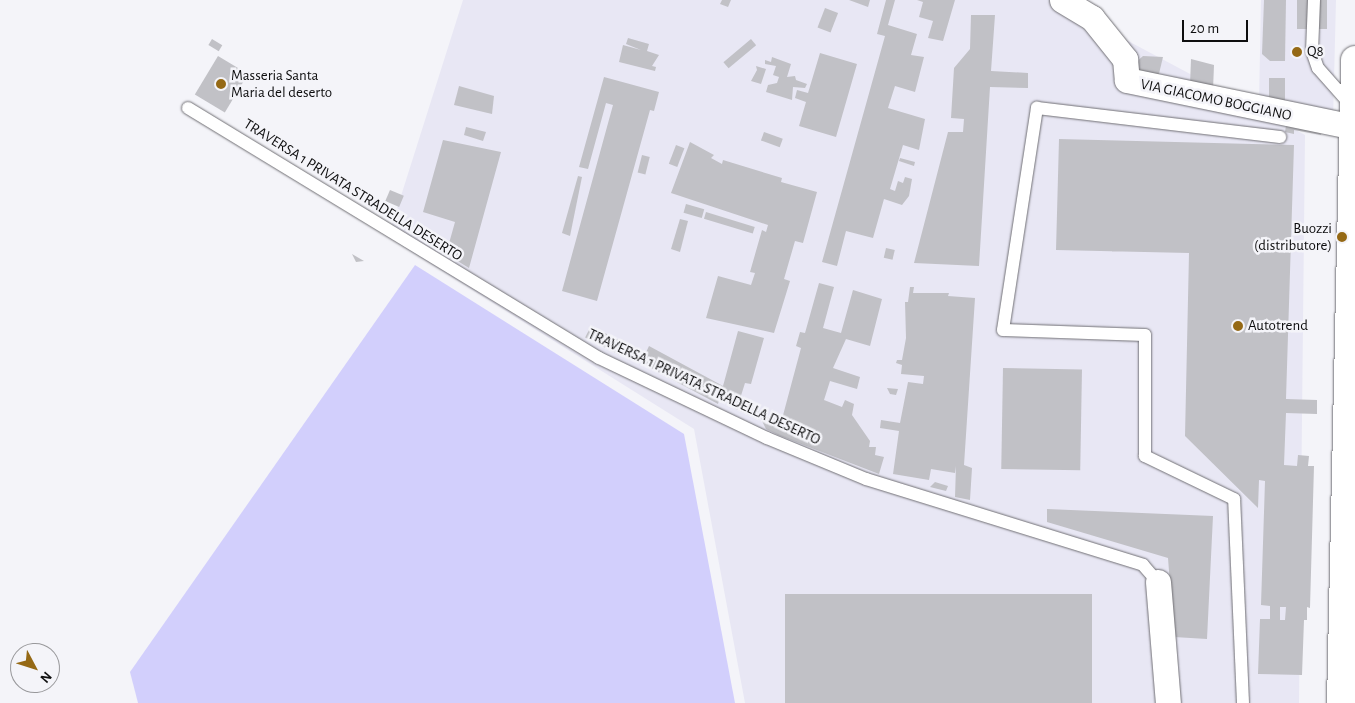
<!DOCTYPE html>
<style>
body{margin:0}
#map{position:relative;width:1355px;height:703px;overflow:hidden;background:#f4f4f9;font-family:"Alegreya Sans",sans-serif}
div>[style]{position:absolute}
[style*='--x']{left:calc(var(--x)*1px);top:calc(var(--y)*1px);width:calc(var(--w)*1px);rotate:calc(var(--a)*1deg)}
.built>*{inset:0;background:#e8e7f4}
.green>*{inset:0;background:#d2cffc}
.building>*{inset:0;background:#c1c1c6;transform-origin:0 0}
.roads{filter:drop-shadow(0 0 1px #706f74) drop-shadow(0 0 1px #706f74)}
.lane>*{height:12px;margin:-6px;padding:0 6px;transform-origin:6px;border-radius:6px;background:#fff}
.street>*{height:25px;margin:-12.5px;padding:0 12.5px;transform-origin:12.5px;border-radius:12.5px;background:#fff}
.secondary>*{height:28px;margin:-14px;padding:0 14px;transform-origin:14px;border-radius:14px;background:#fff}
.dots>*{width:14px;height:14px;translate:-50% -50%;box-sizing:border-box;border:2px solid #f4f4f9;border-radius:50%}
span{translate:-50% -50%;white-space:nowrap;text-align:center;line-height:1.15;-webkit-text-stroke:5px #f4f4f9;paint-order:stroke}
.poi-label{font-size:15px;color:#0e0e0f}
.left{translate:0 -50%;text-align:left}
.right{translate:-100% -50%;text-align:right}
.street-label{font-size:15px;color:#0e0e0f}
.north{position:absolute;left:10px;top:643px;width:50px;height:50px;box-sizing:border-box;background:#f4f4f9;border:1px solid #98989b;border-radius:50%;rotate:130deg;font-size:14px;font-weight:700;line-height:20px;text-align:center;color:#0e0e0f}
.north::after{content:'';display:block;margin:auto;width:18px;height:22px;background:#956915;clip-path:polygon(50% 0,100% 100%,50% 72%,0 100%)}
.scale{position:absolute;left:1182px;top:20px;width:66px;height:22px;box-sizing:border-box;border:2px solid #0e0e0f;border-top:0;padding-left:6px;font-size:15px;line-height:18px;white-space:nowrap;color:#0e0e0f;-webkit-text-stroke:4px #f4f4f9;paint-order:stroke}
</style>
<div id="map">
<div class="built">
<div style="clip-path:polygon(463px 0,1051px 0,1305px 135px,1299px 703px,745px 703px,694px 429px,388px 237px)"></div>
<div style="clip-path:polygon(1261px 0,1336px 0,1333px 120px,1259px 103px)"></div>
</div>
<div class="green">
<div style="clip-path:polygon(415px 265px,684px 434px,735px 703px,138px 703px,130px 672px)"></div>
</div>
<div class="building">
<div style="clip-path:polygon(722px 0,731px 0,728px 7px,720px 4px)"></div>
<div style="clip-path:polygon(849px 0,870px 0,868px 7px)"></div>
<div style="clip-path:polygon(886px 0,895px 0,888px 25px,917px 34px,911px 55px,924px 57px,915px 92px,895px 86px,888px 108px,925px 119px,919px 150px,903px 145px,890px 189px,895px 191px,898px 181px,903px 183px,905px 177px,912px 179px,909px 196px,902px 205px,884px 199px,873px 238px,846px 231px,837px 266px,822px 262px,885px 36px,877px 34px)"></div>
<div style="clip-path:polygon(917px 0,955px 0,943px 41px,928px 38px,933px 21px,919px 17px,923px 2px)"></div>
<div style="clip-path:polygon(1264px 0,1286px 0,1285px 61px,1270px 61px,1262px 54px)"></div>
<div style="left:1297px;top:0;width:30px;height:29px"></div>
<div style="left:825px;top:8px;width:14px;height:21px;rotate:21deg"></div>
<div style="clip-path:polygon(971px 15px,995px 15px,991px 71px,1028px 73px,1028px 88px,990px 87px,979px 266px,914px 263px,948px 132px,963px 132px,964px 119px,951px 118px,954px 68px,970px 49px)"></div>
<div style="clip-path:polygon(628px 38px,649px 44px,647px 51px,659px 55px,652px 66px,656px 67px,655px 71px,619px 62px,623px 45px,641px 50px,626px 44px)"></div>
<div style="left:212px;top:39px;width:12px;height:7px;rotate:31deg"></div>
<div style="left:751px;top:39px;width:8px;height:36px;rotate:50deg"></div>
<div style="clip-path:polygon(820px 53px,857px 64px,836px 137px,799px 126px,806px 102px,795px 98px,797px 90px,808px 93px)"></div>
<div style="left:218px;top:56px;width:35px;height:45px;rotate:31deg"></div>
<div style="clip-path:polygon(1143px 56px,1163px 57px,1158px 78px,1143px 75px,1133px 65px)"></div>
<div style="clip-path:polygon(772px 57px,791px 64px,787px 77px,795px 76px,796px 80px,807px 84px,805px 88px,793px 87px,792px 100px,766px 92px,768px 85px,777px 83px,779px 77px,773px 75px,776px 66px,765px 64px,765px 60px,771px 62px)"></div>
<div style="clip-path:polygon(1191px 59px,1214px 65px,1213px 90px,1190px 85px)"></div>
<div style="clip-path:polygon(756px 66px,766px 69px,761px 84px,751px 81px,757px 70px)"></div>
<div style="clip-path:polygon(604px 77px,659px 92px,654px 111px,650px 110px,597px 301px,562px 291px,613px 105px,606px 103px,588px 169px,579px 167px)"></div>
<div style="left:1269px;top:78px;width:16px;height:25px"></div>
<div style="clip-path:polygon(459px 86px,494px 96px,492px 114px,454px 105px)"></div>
<div style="clip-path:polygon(1287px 119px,1323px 127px,1321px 135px,1294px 130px,1294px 134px,1285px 132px)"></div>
<div style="clip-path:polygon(466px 127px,486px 132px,483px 141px,464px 135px)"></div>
<div style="left:764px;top:132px;width:20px;height:9px;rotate:20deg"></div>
<div style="clip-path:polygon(evenodd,1059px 139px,1294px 145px,1286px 399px,1317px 400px,1317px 414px,1286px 413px,1284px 465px,1297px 466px,1298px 455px,1309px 456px,1308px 466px,1314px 466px,1310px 608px,1307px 607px,1307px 620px,1304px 620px,1302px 675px,1258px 674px,1260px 619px,1270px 619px,1270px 606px,1261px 605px,1265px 481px,1259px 480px,1258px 508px,1185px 436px,1189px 253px,1056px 250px,1059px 139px,1280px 607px,1286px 607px,1285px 620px,1280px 620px,1280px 607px)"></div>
<div style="clip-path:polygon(443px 140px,501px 152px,469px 268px,446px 254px,455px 222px,423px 212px)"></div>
<div style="clip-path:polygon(690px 142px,714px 155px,711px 158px,722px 164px,723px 160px,782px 178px,781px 182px,817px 192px,803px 243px,795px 241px,784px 279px,790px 281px,774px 333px,706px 318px,718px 276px,751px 285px,755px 273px,750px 272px,762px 230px,766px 232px,768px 225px,671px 193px)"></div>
<div style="left:676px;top:145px;width:9px;height:20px;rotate:21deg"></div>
<div style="left:642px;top:155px;width:8px;height:18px;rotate:14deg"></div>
<div style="clip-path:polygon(900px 158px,915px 162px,914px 166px,899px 161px)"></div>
<div style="clip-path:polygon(578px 176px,582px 177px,570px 236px,562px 233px)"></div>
<div style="left:390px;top:190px;width:15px;height:12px;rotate:23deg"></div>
<div style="left:686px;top:204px;width:19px;height:9px;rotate:16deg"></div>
<div style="left:706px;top:212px;width:51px;height:7px;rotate:17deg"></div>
<div style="clip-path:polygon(680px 219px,688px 221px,680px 252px,671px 249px)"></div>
<div style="left:430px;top:234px;width:14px;height:9px;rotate:34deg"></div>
<div style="left:886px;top:248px;width:9px;height:10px;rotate:13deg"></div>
<div style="clip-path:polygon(352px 254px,364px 261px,356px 262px)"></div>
<div style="clip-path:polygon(819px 283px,834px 287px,823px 328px,841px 333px,853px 290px,882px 299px,870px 346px,846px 339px,833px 368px,860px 377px,857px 389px,830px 381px,824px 400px,842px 407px,845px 400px,854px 404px,852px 415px,870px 441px,869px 447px,876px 447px,875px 455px,884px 457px,879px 474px,778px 435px,766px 429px,760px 417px,759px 420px,734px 408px,735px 405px,719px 400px,718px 404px,641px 363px,649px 346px,723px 386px,738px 331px,764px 338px,751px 384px,745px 383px,739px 402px,762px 413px,761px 416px,782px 419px,801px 348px,796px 346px,800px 332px,805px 333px)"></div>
<div style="clip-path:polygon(910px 287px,914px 287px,913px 293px,949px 293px,948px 296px,975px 298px,964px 465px,972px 468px,970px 500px,955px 497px,956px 466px,955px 473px,931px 469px,929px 480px,893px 474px,899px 431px,880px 428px,881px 420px,900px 423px,908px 382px,923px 384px,924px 376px,901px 374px,902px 365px,896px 363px,897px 360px,902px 360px,906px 338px,905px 302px,908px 302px)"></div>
<div style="left:591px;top:326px;width:38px;height:13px;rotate:27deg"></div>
<div style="left:1003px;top:368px;width:79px;height:101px;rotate:1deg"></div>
<div style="clip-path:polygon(887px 388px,898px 389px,896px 395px,890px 394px)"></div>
<div style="clip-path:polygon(935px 482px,948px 486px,946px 491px,930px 487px)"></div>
<div style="clip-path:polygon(1047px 509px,1213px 516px,1207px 639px,1174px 637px,1168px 558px,1047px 522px)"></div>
<div style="left:785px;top:594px;width:307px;height:109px"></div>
</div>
<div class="roads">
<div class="lane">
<div style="--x:1314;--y:0;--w:51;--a:92.2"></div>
<div style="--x:1312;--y:51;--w:18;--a:71"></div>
<div style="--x:1318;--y:68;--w:48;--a:48.4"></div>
<div style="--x:188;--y:108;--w:481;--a:31.3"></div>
<div style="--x:599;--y:358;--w:186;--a:25.5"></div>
<div style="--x:767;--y:438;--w:107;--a:22.5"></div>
<div style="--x:866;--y:479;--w:290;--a:17.2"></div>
<div style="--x:1143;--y:565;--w:23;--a:49"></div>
<div style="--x:1243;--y:703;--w:204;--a:-92.5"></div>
<div style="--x:1234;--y:499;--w:99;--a:-154.2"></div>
<div style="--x:1145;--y:456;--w:121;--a:-90"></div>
<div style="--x:1145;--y:335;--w:142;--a:-178"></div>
<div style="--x:1003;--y:330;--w:225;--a:-81.3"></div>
<div style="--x:1037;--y:108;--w:245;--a:6.8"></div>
</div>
<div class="street">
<div style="--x:1062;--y:0;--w:35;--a:31"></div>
<div style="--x:1092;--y:18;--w:53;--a:51.2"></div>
<div style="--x:1125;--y:59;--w:21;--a:85"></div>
<div style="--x:1127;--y:80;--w:231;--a:11.7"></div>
<div style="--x:1158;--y:582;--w:121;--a:85.3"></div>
</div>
<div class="secondary">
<div style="--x:1341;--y:703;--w:643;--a:-88.75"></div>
</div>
</div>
<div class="dots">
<div style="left:1297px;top:52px;background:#956915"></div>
<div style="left:221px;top:84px;background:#956915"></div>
<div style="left:1342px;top:237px;background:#956915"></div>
<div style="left:1238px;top:326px;background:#956915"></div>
</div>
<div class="poi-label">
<span class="left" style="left:1307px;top:52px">Q8</span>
<span class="left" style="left:231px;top:84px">Masseria Santa<br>Maria del deserto</span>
<span class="right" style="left:1332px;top:237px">Buozzi<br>(distributore)</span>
<span class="left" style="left:1248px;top:326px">Autotrend</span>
</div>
<div class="street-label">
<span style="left:1216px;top:100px;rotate:12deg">VIA GIACOMO BOGGIANO</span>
<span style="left:353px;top:190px;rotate:32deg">TRAVERSA 1 PRIVATA STRADELLA DESERTO</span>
<span style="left:704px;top:387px;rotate:25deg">TRAVERSA 1 PRIVATA STRADELLA DESERTO</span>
</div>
<div class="north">N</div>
<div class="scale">20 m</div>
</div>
